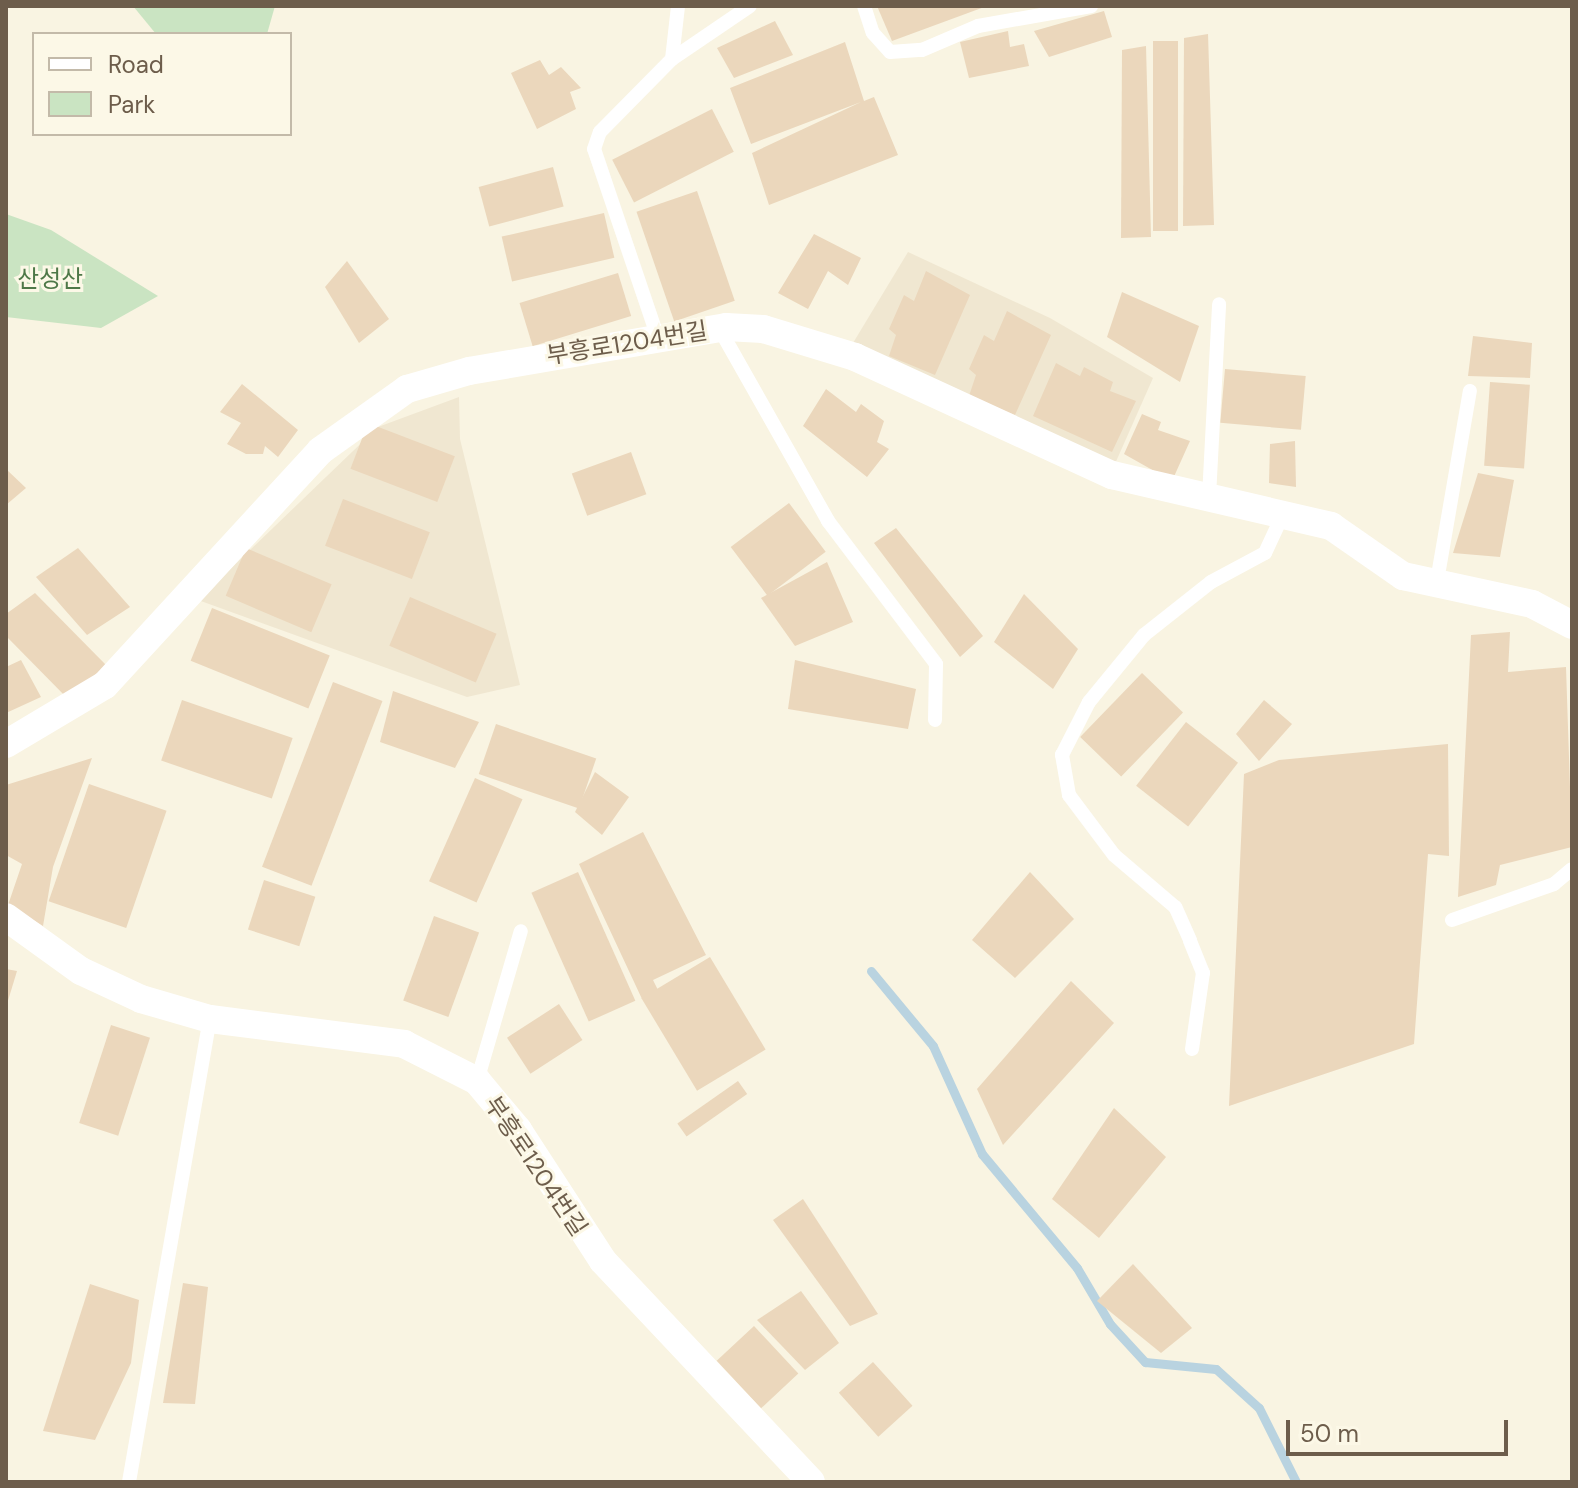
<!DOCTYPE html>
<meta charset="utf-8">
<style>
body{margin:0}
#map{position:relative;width:1578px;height:1488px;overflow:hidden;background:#f9f4e2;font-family:"DM Sans","Noto Sans KR",sans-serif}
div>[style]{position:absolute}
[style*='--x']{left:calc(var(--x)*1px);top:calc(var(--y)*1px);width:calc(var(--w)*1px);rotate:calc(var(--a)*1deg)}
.residential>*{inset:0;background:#f0e7d1}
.green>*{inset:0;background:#cae4c2}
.stream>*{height:9px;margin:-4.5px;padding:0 4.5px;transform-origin:4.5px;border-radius:4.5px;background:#b9d3e0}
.building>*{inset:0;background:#ebd7bc;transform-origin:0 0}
.lane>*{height:14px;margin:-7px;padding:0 7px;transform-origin:7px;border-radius:7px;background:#fff}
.street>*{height:28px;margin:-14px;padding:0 14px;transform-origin:14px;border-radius:14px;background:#fff}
span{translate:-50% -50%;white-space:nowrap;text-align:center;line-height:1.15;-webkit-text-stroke:6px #fcf8e7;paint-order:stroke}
.park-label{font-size:24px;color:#4e7848}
.street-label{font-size:24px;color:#6d5d4b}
.frame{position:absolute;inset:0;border:8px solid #6d5d4b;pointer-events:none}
.legend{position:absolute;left:32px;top:32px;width:260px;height:104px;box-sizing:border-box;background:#fcf8e7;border:2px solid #c3baa9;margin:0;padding:10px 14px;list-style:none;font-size:24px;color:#6d5d4b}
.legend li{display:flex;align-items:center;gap:16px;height:40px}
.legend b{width:40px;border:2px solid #c3baa9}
.scale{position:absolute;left:1286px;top:1420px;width:222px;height:36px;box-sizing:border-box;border:4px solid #6d5d4b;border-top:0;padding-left:10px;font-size:24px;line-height:28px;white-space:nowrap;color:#6d5d4b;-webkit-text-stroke:6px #fcf8e7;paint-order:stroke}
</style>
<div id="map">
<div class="residential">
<div style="clip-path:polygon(908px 252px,1050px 318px,1153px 378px,1114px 466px,853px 343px)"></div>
<div style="clip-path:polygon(459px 397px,460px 439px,520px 685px,467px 697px,198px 600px,378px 427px)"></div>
</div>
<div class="green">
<div style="clip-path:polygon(133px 6px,275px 6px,267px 34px,156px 34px)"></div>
<div style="clip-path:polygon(6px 214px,51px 230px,158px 296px,101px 328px,6px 317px)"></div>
</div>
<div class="stream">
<div style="--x:871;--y:971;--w:97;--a:50.4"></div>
<div style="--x:933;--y:1046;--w:119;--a:65.6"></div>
<div style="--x:982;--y:1154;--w:148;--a:50.2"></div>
<div style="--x:1077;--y:1268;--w:65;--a:59.5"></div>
<div style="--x:1110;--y:1324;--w:52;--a:47.4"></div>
<div style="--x:1145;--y:1362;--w:71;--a:5.6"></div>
<div style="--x:1216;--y:1369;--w:58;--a:42.2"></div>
<div style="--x:1259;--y:1408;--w:83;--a:63.4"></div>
</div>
<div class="building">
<div style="clip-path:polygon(877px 6px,987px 6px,892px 41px)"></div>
<div style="clip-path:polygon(1104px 11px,1112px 37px,1049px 57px,1034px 31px)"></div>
<div style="clip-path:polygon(775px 21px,793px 55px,734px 78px,717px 48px)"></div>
<div style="clip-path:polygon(1008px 31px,1010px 47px,1024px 44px,1029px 66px,969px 78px,960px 42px)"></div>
<div style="clip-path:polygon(1208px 34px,1214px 225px,1183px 226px,1184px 38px)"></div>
<div style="left:1178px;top:41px;width:190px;height:25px;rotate:90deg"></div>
<div style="clip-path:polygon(845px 42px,864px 101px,874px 97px,898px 155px,769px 205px,752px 153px,861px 102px,751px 144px,730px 88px)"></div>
<div style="clip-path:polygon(1146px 46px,1151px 237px,1121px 238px,1122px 50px)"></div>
<div style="clip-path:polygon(540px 60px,549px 75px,561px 67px,581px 88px,570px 92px,576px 109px,537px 129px,511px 73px)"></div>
<div style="left:712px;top:109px;width:48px;height:112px;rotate:63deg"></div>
<div style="left:553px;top:167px;width:41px;height:77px;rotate:75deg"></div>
<div style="left:697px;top:191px;width:116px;height:64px;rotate:71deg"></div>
<div style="left:604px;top:213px;width:46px;height:105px;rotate:77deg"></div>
<div style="clip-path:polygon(814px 234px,861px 258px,848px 285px,828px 271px,808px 309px,778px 293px)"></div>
<div style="clip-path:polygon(347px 261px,389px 319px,359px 343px,325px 287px)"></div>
<div style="clip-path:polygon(926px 271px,970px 295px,935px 375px,889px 356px,896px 335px,889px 329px,904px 295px,914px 301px)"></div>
<div style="left:618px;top:273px;width:45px;height:103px;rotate:73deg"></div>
<div style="clip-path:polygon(1122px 292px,1199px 326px,1180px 382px,1107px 337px)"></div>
<div style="clip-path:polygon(1007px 311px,1051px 335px,1015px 415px,969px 396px,976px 375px,969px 369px,984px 335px,994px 341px)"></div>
<div style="clip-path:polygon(1473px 336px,1532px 343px,1530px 378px,1468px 376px)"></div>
<div style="clip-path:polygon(1056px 363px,1080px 376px,1084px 367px,1113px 382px,1110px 391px,1136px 401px,1112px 452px,1033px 416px)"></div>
<div style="left:1225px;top:369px;width:81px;height:54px;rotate:5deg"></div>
<div style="left:1490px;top:382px;width:40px;height:84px;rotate:4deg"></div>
<div style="clip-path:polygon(242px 384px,298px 430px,278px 457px,265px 446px,263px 454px,246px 454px,227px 444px,241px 423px,220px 412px)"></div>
<div style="clip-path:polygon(826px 389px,856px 412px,861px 404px,884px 421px,877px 442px,889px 449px,867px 477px,803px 426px)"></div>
<div style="clip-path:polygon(1142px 414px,1161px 422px,1158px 430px,1190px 441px,1172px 481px,1124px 454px)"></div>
<div style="left:368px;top:423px;width:93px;height:49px;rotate:21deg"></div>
<div style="clip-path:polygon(1295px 441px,1296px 487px,1269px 483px,1270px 444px)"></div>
<div style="left:631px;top:452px;width:45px;height:63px;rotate:70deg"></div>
<div style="clip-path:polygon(6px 469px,26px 488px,6px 505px)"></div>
<div style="clip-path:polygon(1478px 473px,1514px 480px,1500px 557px,1453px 553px)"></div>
<div style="left:343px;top:499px;width:93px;height:50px;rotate:21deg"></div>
<div style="left:789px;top:503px;width:61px;height:73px;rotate:53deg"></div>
<div style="clip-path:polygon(896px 528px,983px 636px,960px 657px,874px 543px)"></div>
<div style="clip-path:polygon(78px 548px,130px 607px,87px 635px,36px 577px)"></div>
<div style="left:246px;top:548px;width:93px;height:52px;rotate:23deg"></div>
<div style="clip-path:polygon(827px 562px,853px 622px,795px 646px,761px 598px)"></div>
<div style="clip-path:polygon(35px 593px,106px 665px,69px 700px,6px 636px,6px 614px)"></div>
<div style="clip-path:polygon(1024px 594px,1078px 649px,1053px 689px,994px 642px)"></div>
<div style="left:410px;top:597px;width:94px;height:53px;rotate:23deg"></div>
<div style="left:212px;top:608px;width:127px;height:57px;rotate:22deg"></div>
<div style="clip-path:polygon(1510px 632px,1508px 672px,1566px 667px,1572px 847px,1500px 865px,1496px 885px,1458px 897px,1471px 635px)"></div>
<div style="clip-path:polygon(21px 660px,41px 697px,6px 713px,6px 667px)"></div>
<div style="clip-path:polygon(795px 660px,916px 689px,908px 729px,788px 709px)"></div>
<div style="left:1142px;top:673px;width:57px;height:89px;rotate:44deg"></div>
<div style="left:333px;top:682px;width:53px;height:198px;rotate:21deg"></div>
<div style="clip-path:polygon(393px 691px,479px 722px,455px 768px,380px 742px)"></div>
<div style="left:182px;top:700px;width:117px;height:64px;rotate:19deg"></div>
<div style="clip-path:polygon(1264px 700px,1292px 724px,1259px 761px,1236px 734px)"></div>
<div style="left:1186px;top:722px;width:66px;height:81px;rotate:38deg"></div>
<div style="left:496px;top:724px;width:106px;height:53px;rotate:19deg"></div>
<div style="clip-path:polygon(1448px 744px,1449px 856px,1428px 854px,1414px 1044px,1229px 1106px,1244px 774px,1279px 760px)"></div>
<div style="clip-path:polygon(92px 758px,53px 867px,43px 926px,8px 905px,22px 864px,6px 855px,6px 785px)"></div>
<div style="clip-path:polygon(595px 772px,629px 797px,602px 835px,575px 812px)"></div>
<div style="left:475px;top:778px;width:52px;height:113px;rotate:24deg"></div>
<div style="left:89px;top:784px;width:82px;height:124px;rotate:19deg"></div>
<div style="clip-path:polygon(643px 832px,706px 955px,653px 980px,659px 992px,642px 999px,579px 864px)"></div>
<div style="left:578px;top:872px;width:141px;height:51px;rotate:66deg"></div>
<div style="clip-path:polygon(1030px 872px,1074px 919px,1015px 978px,972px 940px)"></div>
<div style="left:264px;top:880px;width:54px;height:52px;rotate:18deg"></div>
<div style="left:434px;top:916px;width:48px;height:90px;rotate:20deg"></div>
<div style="left:710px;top:957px;width:108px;height:80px;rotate:59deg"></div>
<div style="clip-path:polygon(6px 969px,17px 971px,7px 1004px,6px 1004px)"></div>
<div style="clip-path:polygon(1071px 981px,1114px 1023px,1003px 1145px,977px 1089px)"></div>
<div style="left:559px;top:1004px;width:43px;height:62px;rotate:57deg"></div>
<div style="left:111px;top:1025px;width:41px;height:103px;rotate:18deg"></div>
<div style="left:738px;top:1081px;width:16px;height:74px;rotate:55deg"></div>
<div style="clip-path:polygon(1114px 1108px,1166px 1157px,1099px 1238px,1052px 1199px)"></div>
<div style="clip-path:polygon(803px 1199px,878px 1314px,850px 1326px,773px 1220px)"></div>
<div style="clip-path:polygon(1133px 1264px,1192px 1328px,1161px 1353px,1097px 1301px)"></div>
<div style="clip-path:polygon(183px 1283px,208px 1287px,195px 1404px,163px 1403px)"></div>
<div style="clip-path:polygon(90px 1284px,139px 1300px,131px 1363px,95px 1440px,43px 1431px)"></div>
<div style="clip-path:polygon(801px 1291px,839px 1343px,805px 1370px,757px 1320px)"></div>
<div style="left:754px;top:1326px;width:65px;height:51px;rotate:47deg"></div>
<div style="left:873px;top:1362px;width:59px;height:46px;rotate:48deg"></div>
</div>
<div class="lane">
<div style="--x:864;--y:6;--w:28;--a:72"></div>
<div style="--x:873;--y:33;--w:25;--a:48"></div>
<div style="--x:890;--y:52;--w:32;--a:-4"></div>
<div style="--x:922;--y:50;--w:61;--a:-23.2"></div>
<div style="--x:978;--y:26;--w:115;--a:-10"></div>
<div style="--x:672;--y:59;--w:53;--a:-83.5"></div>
<div style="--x:719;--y:328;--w:222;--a:60.5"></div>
<div style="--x:828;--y:521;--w:179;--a:52.9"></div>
<div style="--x:936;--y:664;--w:56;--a:91"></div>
<div style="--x:657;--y:335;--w:196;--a:-108.7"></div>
<div style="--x:594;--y:149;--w:18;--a:-71"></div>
<div style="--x:600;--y:132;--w:103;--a:-45.4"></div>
<div style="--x:672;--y:59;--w:94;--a:-34.2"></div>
<div style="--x:1209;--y:497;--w:193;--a:-87"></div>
<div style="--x:1436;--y:587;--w:199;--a:-80.2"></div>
<div style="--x:1452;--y:920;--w:108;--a:-19.4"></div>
<div style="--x:1554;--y:884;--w:23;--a:-40"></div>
<div style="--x:1192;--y:1049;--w:77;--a:-81.8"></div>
<div style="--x:1203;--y:973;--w:35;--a:-112"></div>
<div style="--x:1190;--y:940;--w:36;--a:-114"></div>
<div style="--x:1175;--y:907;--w:80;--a:-139.6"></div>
<div style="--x:1114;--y:855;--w:75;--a:-126.9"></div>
<div style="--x:1069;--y:795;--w:41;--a:-99.9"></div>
<div style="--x:1062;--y:755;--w:59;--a:-63"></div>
<div style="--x:1089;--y:702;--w:87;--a:-50.6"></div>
<div style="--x:1144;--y:635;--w:85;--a:-38.3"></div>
<div style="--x:1211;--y:582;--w:61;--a:-28.2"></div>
<div style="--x:1265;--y:553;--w:45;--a:-65.1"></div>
<div style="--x:477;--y:1081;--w:156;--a:-73.7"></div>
<div style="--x:129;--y:1482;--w:470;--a:-80.1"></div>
</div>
<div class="street">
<div style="--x:6;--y:744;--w:115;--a:-30.8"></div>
<div style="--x:105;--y:685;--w:318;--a:-47.4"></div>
<div style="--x:320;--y:451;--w:107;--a:-35.5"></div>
<div style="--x:407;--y:389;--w:65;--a:-16.2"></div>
<div style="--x:469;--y:371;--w:261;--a:-9.7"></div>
<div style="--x:726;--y:327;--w:37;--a:3"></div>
<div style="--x:763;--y:329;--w:96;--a:16.9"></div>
<div style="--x:855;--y:357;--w:283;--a:24.7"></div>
<div style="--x:1112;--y:475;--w:225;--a:13.1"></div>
<div style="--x:1331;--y:526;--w:88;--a:34.8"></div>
<div style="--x:1403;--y:576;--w:132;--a:12.2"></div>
<div style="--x:1532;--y:604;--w:45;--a:27.7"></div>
<div style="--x:6;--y:917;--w:92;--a:35.8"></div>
<div style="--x:81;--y:971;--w:66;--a:25"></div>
<div style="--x:141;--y:999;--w:72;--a:16.2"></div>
<div style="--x:210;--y:1019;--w:196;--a:7.3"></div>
<div style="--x:404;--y:1044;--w:82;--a:26.9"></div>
<div style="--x:477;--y:1081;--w:64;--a:50.1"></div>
<div style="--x:518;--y:1130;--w:156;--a:57"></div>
<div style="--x:603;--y:1261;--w:303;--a:46.7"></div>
</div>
<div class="park-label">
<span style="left:50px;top:279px">산성산</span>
</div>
<div class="street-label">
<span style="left:627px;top:343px;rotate:-9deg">부흥로1204번길</span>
<span style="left:536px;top:1166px;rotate:56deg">부흥로1204번길</span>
</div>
<div class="frame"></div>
<ul class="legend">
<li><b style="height:10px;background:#fff"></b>Road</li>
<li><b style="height:22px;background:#cae4c2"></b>Park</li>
</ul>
<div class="scale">50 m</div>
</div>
